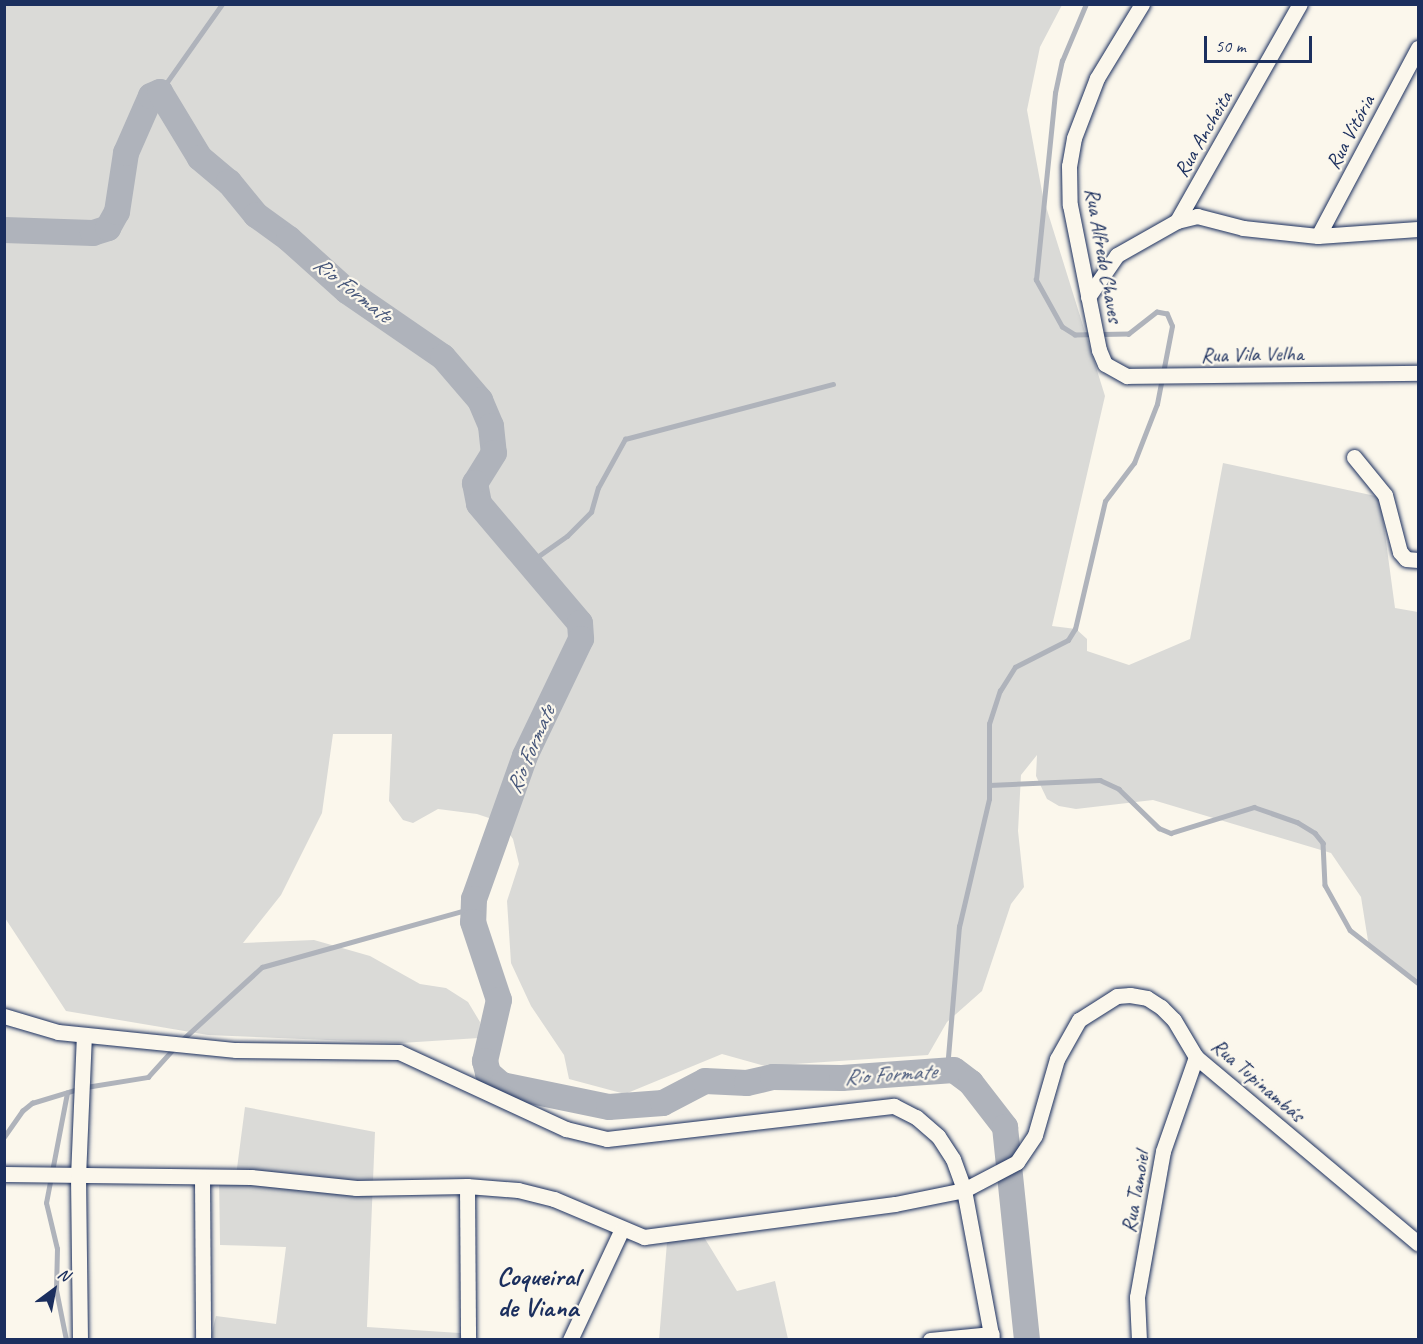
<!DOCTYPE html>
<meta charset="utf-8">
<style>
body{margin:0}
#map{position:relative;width:1423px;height:1344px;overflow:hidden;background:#fbf7ec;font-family:Caveat,sans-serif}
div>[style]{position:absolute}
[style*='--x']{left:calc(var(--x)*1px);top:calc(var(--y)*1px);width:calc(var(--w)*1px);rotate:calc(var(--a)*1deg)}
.green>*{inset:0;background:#dadad7}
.stream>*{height:4.5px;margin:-2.25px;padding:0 2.25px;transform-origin:2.25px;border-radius:2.25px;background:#afb3bb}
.river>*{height:26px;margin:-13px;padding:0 13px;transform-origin:13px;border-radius:13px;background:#afb3bb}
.roads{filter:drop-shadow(0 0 2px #1b2f5e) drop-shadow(0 0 2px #1b2f5e)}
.minor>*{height:15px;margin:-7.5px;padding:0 7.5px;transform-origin:7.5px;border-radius:7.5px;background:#fbf7ec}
span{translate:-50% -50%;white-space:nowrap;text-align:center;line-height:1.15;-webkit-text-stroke:4.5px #fbf7ec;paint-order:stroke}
.street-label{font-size:21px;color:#1b2f5e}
.water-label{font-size:22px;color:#47577a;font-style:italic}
.district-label{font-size:27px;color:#1b2f5e;font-weight:700}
.frame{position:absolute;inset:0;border:6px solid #1b2f5e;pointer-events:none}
.north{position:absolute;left:24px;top:1260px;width:60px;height:60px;-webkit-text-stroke:4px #fbf7ec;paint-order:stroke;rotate:32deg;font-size:16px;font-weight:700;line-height:24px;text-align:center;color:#1b2f5e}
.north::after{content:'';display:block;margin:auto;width:21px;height:27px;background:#1b2f5e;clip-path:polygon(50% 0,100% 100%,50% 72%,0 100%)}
.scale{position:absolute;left:1204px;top:36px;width:108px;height:27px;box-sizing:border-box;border:3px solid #1b2f5e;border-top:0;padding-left:8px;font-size:18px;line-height:21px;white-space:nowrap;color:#1b2f5e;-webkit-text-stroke:4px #fbf7ec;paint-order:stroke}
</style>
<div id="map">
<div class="green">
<div style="clip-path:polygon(4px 5px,1062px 5px,1040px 47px,1027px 110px,1043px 197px,1105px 396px,1052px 626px,1076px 629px,1087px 639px,1087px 651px,1129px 665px,1190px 639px,1223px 463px,1380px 497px,1395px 608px,1418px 612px,1418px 985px,1369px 947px,1361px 897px,1331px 853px,1153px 800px,1076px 809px,1059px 806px,1047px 799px,1036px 776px,1037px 755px,1021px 775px,1018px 831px,1024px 887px,1011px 904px,982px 991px,947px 1022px,928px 1055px,765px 1066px,722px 1054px,625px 1094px,569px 1079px,564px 1055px,531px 1006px,511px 963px,507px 901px,519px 864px,513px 839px,501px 822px,477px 814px,438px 809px,413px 823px,403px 820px,389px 801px,392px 734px,333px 734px,322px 813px,281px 895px,243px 943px,314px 940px,370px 956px,420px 984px,446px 988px,468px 1002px,480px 1022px,479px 1038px,401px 1043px,208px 1035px,66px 1011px,5px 918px)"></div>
<div style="clip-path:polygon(245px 1107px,375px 1132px,367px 1327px,475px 1334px,475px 1340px,210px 1340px,216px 1316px,276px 1324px,286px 1247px,220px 1245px,219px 1174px,236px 1176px)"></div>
<div style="clip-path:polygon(699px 1229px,737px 1291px,775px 1281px,788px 1339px,659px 1340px,668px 1230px)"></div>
</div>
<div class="stream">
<div style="--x:160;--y:92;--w:108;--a:-54.8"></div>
<div style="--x:530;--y:562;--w:45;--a:-35.1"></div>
<div style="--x:567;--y:536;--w:34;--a:-45"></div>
<div style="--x:591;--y:512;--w:25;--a:-74"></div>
<div style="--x:598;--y:488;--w:56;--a:-61.1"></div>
<div style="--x:625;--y:439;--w:215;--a:-14.8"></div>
<div style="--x:989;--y:785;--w:111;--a:-2.6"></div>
<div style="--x:1100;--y:780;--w:21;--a:25"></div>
<div style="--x:1119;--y:789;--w:56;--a:44.3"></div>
<div style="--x:1159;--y:828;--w:13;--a:23"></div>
<div style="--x:1171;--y:833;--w:87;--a:-17.4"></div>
<div style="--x:1254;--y:807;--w:46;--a:19.2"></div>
<div style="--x:1297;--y:822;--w:21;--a:31"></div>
<div style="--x:1315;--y:833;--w:13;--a:51"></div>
<div style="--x:1323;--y:843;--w:42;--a:87.3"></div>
<div style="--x:1325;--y:885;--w:51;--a:60.9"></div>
<div style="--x:1350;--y:930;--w:86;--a:37.9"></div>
<div style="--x:182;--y:1040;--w:108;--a:-42.4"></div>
<div style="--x:262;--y:967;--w:219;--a:-15.6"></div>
<div style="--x:947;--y:1069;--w:143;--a:-85.2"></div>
<div style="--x:959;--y:927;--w:131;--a:-76.8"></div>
<div style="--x:989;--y:799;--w:75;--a:-90"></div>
<div style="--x:989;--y:724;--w:35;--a:-72"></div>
<div style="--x:1000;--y:691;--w:28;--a:-58"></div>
<div style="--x:1015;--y:667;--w:59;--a:-27"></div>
<div style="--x:1068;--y:640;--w:13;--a:-58"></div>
<div style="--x:1075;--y:629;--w:131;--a:-76.8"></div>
<div style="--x:1105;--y:501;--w:48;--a:-52.7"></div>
<div style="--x:1134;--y:463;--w:63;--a:-68.7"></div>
<div style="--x:1157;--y:404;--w:79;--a:-79.1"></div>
<div style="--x:1172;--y:326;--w:13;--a:-113"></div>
<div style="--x:1167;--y:314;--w:10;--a:-169"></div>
<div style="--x:1157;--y:312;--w:36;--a:142"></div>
<div style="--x:1129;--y:334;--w:54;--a:178.9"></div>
<div style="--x:1075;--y:335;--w:15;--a:-148"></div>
<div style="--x:1062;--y:327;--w:54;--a:-119"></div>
<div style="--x:1036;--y:280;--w:188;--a:-84.2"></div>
<div style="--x:1055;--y:93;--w:33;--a:-78"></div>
<div style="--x:1062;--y:61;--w:62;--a:-67.2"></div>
<div style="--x:86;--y:1087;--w:63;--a:-9.2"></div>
<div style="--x:148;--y:1077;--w:39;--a:-48"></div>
<div style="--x:4;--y:1137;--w:32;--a:-55"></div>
<div style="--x:22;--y:1111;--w:13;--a:-39"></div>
<div style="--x:32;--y:1103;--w:48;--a:-16.9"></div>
<div style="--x:66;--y:1340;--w:51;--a:-101.3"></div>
<div style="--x:56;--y:1290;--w:41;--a:-88.6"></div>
<div style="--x:57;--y:1249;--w:47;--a:-103.4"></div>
<div style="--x:46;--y:1203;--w:112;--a:-79.2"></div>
</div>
<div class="river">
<div style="--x:4;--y:230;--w:89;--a:1.9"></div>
<div style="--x:93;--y:233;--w:16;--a:-18"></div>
<div style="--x:108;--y:228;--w:18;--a:-61"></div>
<div style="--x:117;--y:212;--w:60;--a:-81.3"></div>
<div style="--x:126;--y:153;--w:62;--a:-66.3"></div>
<div style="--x:151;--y:96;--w:10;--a:-24"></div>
<div style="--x:160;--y:92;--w:77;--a:58.8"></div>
<div style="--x:200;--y:158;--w:38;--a:40"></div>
<div style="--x:229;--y:182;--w:43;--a:50.7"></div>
<div style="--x:256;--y:215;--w:41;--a:36"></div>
<div style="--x:289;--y:239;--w:78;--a:41.9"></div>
<div style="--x:347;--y:291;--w:116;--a:34.5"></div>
<div style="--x:443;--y:357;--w:57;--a:49.3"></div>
<div style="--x:480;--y:400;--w:28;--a:67"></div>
<div style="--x:491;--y:426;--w:27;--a:84"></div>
<div style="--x:494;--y:453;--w:36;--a:122"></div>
<div style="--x:475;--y:483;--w:21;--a:79"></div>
<div style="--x:479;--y:504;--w:156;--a:49.7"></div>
<div style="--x:580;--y:623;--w:16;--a:86"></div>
<div style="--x:581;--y:639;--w:130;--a:115.6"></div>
<div style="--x:525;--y:756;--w:152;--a:109.6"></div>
<div style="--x:474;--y:899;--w:23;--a:92"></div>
<div style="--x:473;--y:922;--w:82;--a:71.6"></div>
<div style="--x:499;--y:1000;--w:63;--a:102.9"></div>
<div style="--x:485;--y:1061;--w:12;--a:76"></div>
<div style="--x:488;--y:1073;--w:18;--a:41"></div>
<div style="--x:502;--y:1085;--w:109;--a:11.6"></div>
<div style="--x:609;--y:1107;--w:54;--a:-4.2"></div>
<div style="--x:663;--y:1103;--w:47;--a:-27.6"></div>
<div style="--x:705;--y:1081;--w:42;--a:2.7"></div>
<div style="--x:747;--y:1083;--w:27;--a:-13"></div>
<div style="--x:773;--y:1077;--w:69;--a:0.8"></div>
<div style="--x:842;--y:1078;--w:112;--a:-4.1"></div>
<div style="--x:954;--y:1070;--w:21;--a:37"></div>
<div style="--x:971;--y:1083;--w:56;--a:52.3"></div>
<div style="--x:1005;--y:1127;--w:214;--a:84.1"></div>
</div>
<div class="roads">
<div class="minor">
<div style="--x:1142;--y:4;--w:87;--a:121.3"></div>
<div style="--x:1097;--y:78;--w:64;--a:111"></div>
<div style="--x:1074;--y:138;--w:28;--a:100"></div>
<div style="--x:1069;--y:166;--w:39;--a:89"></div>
<div style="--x:1070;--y:205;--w:148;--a:78.7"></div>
<div style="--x:1099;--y:350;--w:15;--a:67"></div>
<div style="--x:1105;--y:364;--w:25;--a:29"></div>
<div style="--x:1127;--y:376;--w:291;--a:-0.6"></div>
<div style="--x:1177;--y:221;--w:249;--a:-60.5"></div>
<div style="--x:1318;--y:236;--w:213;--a:-62"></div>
<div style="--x:1088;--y:297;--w:51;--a:-55.4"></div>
<div style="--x:1117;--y:255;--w:69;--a:-29.5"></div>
<div style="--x:1177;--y:221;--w:21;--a:-14"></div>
<div style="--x:1197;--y:216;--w:48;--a:14.6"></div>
<div style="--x:1243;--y:228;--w:75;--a:6.1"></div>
<div style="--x:1318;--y:236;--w:100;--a:-4"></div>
<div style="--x:1354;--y:457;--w:49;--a:50.8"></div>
<div style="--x:1385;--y:495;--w:59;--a:75.3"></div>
<div style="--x:1400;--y:552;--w:9;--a:49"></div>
<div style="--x:1406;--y:559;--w:12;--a:5"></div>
<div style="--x:4;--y:1016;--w:56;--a:16.5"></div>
<div style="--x:58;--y:1032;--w:179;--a:5.8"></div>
<div style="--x:236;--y:1050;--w:163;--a:0.7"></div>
<div style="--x:399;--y:1052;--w:184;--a:24.8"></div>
<div style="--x:566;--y:1129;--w:42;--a:13.7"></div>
<div style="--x:607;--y:1139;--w:289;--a:-6.6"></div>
<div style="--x:894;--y:1106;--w:25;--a:27"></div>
<div style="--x:916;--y:1117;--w:29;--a:41"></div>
<div style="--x:938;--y:1136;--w:27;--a:57"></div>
<div style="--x:953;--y:1159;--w:33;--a:70"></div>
<div style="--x:964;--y:1190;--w:153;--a:79.4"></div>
<div style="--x:4;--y:1174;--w:247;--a:0.7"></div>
<div style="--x:251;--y:1177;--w:106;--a:6"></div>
<div style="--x:356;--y:1188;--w:111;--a:-1"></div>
<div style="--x:467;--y:1186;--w:51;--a:4.5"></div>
<div style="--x:518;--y:1190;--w:37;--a:14"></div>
<div style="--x:554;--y:1199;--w:98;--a:22.9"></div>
<div style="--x:644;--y:1237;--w:253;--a:-7.5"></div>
<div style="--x:895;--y:1204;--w:70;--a:-11.5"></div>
<div style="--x:964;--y:1190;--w:60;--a:-27.8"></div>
<div style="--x:1017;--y:1162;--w:32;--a:-56"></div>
<div style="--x:1035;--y:1135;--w:79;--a:-73.9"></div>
<div style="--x:1057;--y:1059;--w:45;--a:-60.6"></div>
<div style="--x:1079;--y:1020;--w:45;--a:-32.3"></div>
<div style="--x:1117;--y:996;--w:13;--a:-4"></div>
<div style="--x:1130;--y:995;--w:17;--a:10"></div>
<div style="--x:1147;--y:998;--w:17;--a:33"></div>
<div style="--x:1161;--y:1007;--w:18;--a:45"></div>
<div style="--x:1174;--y:1020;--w:43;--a:59.3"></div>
<div style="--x:1196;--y:1057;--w:290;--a:40"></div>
<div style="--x:202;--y:1179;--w:161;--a:89.6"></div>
<div style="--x:467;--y:1186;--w:154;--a:89.6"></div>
<div style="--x:80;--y:1340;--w:163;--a:-90.7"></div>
<div style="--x:78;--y:1177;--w:142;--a:-87.6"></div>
<div style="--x:570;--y:1340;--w:120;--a:-64.9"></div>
<div style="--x:930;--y:1340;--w:62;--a:-5.5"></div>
<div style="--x:1139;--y:1340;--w:43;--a:-92.7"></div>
<div style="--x:1137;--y:1297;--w:148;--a:-79.9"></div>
<div style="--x:1163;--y:1151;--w:100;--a:-70.7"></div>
</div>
</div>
<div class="street-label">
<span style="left:1350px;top:132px;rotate:-62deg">Rua Vitória</span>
<span style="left:1203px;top:134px;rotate:-60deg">Rua Ancheita</span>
<span style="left:1104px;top:255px;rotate:80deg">Rua Alfredo Chaves</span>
<span style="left:1252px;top:354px;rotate:-1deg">Rua Vila Velha</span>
<span style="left:1258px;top:1080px;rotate:41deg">Rua Tupinambás</span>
<span style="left:1135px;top:1192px;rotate:-80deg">Rua Tamoiel</span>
</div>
<div class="water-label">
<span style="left:352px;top:290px;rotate:38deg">Rio Formate</span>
<span style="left:531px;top:750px;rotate:-67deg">Rio Formate</span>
<span style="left:890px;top:1075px;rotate:-4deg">Rio Formate</span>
</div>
<div class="district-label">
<span style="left:538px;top:1292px">Coqueiral<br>de Viana</span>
</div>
<div class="frame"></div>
<div class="north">N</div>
<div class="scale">50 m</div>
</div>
